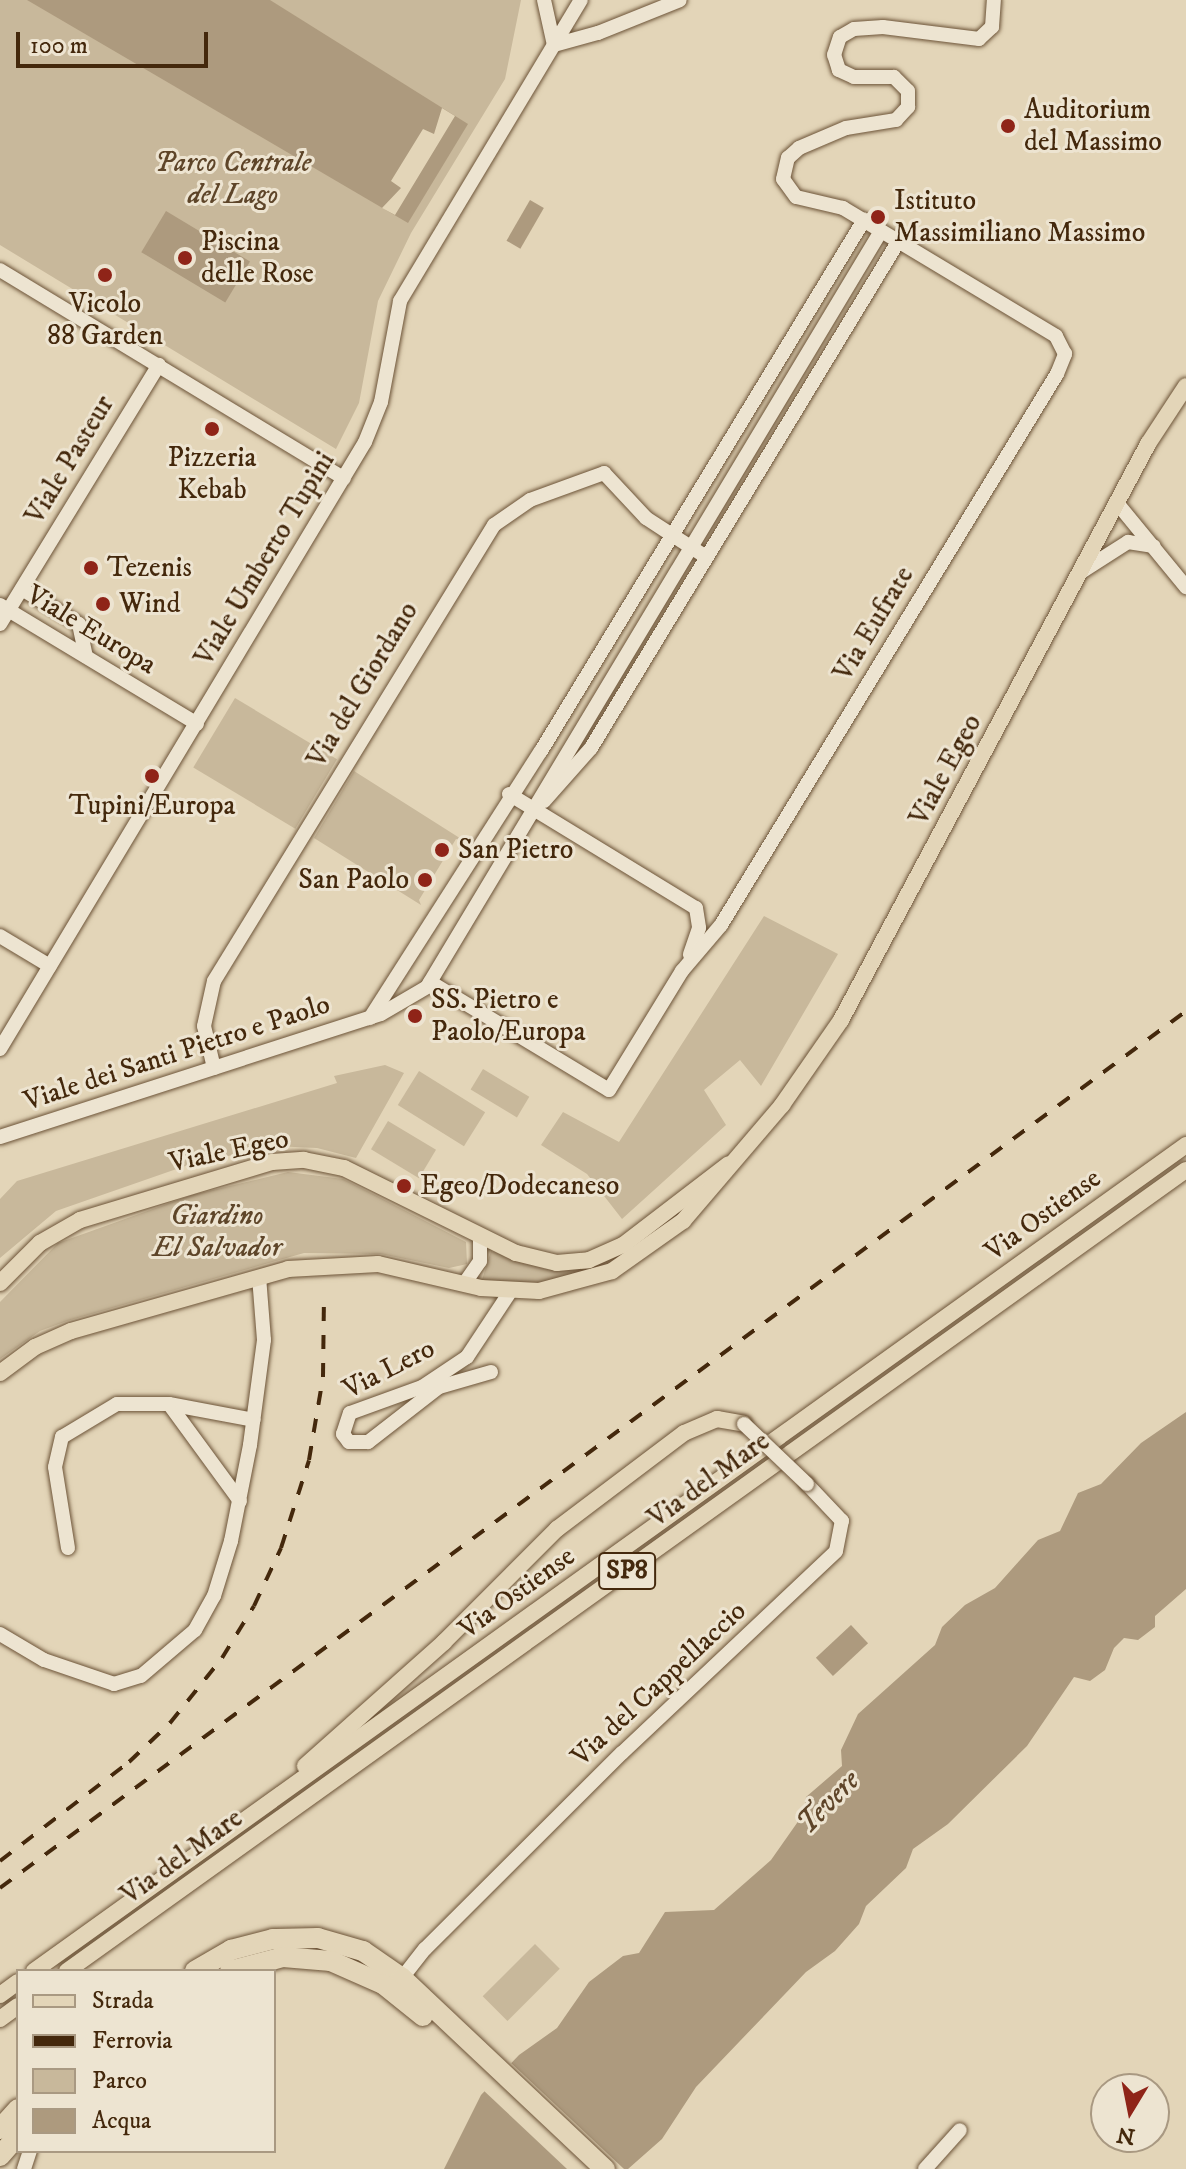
<!DOCTYPE html>
<style>
body{margin:0}
#map{position:relative;width:1186px;height:2169px;overflow:hidden;background:#e3d5b8;font-family:"IM FELL DW Pica",serif}
div>[style]{position:absolute}
[style*='--x']{left:calc(var(--x)*1px);top:calc(var(--y)*1px);width:calc(var(--w)*1px);rotate:calc(var(--a)*1deg)}
.green>*{inset:0;background:#c8b89b;transform-origin:0 0}
.water>*{inset:0;background:#ad9a7e;transform-origin:0 0}
.pier>*{inset:0;background:#e3d5b8}
.roads{filter:drop-shadow(0 0 2px #6c5337) drop-shadow(0 0 2px #6c5337)}
.minor>*{height:14px;margin:-7px;padding:0 7px;transform-origin:7px;border-radius:7px;background:#ede4d1}
.major>*{height:16px;margin:-8px;padding:0 8px;transform-origin:8px;border-radius:8px;background:#e3d5b8}
.highway>*{height:20px;margin:-10px;padding:0 10px;transform-origin:10px;border-radius:10px;background:#e3d5b8}
.rail>*{height:4px;margin-top:-2px;transform-origin:0;background:repeating-linear-gradient(90deg,#44280c 0 14px,transparent 0 28px)}
.bridges{filter:drop-shadow(0 0 2px #6c5337) drop-shadow(0 0 2px #6c5337)}
.minor-bridge>*{height:14px;margin:-7px;padding:0 7px;transform-origin:7px;border-radius:7px;background:#ede4d1}
.highway-bridge>*{height:20px;margin:-10px;padding:0 10px;transform-origin:10px;border-radius:10px;background:#e3d5b8}
.dots>*{width:22px;height:22px;translate:-50% -50%;box-sizing:border-box;border:4px solid #ede4d1;border-radius:50%}
span{translate:-50% -50%;white-space:nowrap;text-align:center;line-height:1.15;-webkit-text-stroke:6px #ede4d1;paint-order:stroke}
.shield-label span{padding:2px 6px;background:#ede4d1;border:2px solid;border-radius:6px;-webkit-text-stroke-width:0}
.shield-label{font-size:26px;color:#44280c;font-weight:700}
.poi-label{font-size:28px;color:#44280c}
.left{translate:0 -50%;text-align:left}
.right{translate:-100% -50%;text-align:right}
.park-label{font-size:28px;color:#5e4529;font-style:italic}
.street-label{font-size:28px;color:#44280c}
.water-label{font-size:30px;color:#5e4428;font-style:italic}
.legend{position:absolute;left:16px;top:1969px;width:260px;height:184px;box-sizing:border-box;background:#ede4d1;border:2px solid #a99982;margin:0;padding:10px 14px;list-style:none;font-size:24px;color:#44280c}
.legend li{display:flex;align-items:center;gap:16px;height:40px}
.legend b{width:40px;border:2px solid #a99982}
.north{position:absolute;left:1090px;top:2073px;width:80px;height:80px;box-sizing:border-box;background:#ede4d1;border:2px solid #a99982;border-radius:50%;rotate:190deg;font-size:22px;font-weight:700;line-height:32px;text-align:center;color:#44280c}
.north::after{content:'';display:block;margin:auto;width:28px;height:36px;background:#8f2418;clip-path:polygon(50% 0,100% 100%,50% 72%,0 100%)}
.scale{position:absolute;left:16px;top:32px;width:192px;height:36px;box-sizing:border-box;border:4px solid #44280c;border-top:0;padding-left:10px;font-size:24px;line-height:28px;white-space:nowrap;color:#44280c;-webkit-text-stroke:6px #ede4d1;paint-order:stroke}
</style>
<div id="map">
<div class="green">
<div style="clip-path:polygon(0 0,521px 0,505px 79px,411px 233px,378px 301px,359px 403px,336px 449px,0 245px)"></div>
<div style="left:235px;top:698px;width:119px;height:81px;rotate:31deg"></div>
<div style="clip-path:polygon(354px 771px,466px 842px,456px 839px,419px 900px,421px 905px,314px 838px)"></div>
<div style="clip-path:polygon(764px 916px,838px 954px,761px 1086px,740px 1060px,704px 1090px,726px 1125px,622px 1219px,587px 1174px,541px 1145px,563px 1112px,619px 1142px)"></div>
<div style="clip-path:polygon(385px 1065px,404px 1073px,356px 1158px,317px 1148px,273px 1146px,188px 1165px,56px 1211px,0 1258px,0 1199px,17px 1181px,337px 1083px,334px 1076px)"></div>
<div style="left:483px;top:1069px;width:54px;height:24px;rotate:31deg"></div>
<div style="left:419px;top:1071px;width:78px;height:40px;rotate:32deg"></div>
<div style="left:388px;top:1121px;width:56px;height:33px;rotate:31deg"></div>
<div style="clip-path:polygon(288px 1172px,343px 1179px,375px 1195px,466px 1242px,467px 1264px,449px 1268px,381px 1254px,304px 1253px,67px 1321px,40px 1331px,0 1359px,0 1302px,58px 1243px,192px 1195px)"></div>
<div style="clip-path:polygon(491px 1251px,545px 1269px,604px 1266px,540px 1284px,493px 1282px,482px 1280px)"></div>
<div style="left:535px;top:1944px;width:35px;height:74px;rotate:45deg"></div>
</div>
<div class="water">
<div style="clip-path:polygon(27px 0,270px 0,468px 124px,408px 223px)"></div>
<div style="left:530px;top:200px;width:16px;height:47px;rotate:30deg"></div>
<div style="left:166px;top:211px;width:98px;height:48px;rotate:31deg"></div>
<div style="clip-path:polygon(1186px 1412px,1186px 1589px,1155px 1616px,1155px 1627px,1138px 1640px,1124px 1638px,1114px 1648px,1105px 1670px,1090px 1681px,1074px 1677px,1027px 1746px,948px 1824px,913px 1849px,906px 1868px,866px 1906px,859px 1924px,835px 1951px,806px 1972px,696px 2087px,662px 2139px,628px 2169px,444px 2169px,481px 2095px,519px 2055px,557px 2028px,589px 1982px,623px 1956px,639px 1953px,665px 1912px,714px 1910px,771px 1860px,804px 1813px,806px 1797px,842px 1766px,841px 1750px,858px 1714px,935px 1645px,942px 1627px,965px 1605px,995px 1588px,1038px 1540px,1060px 1531px,1078px 1493px,1101px 1484px,1141px 1443px)"></div>
<div style="left:851px;top:1625px;width:25px;height:48px;rotate:47deg"></div>
</div>
<div class="pier">
<div style="clip-path:polygon(442px 108px,455px 116px,395px 215px,382px 208px,401px 188px,391px 181px,423px 129px,434px 134px)"></div>
<div style="clip-path:polygon(510px 2062px,624px 2169px,567px 2169px,482px 2089px)"></div>
</div>
<div class="roads">
<div class="minor">
<div style="--x:544;--y:0;--w:46;--a:77.5"></div>
<div style="--x:554;--y:45;--w:46;--a:-15.3"></div>
<div style="--x:598;--y:33;--w:88;--a:-21.9"></div>
<div style="--x:0;--y:270;--w:402;--a:31.2"></div>
<div style="--x:1117;--y:503;--w:109;--a:50.6"></div>
<div style="--x:1081;--y:572;--w:56;--a:-32.6"></div>
<div style="--x:1128;--y:542;--w:26;--a:9"></div>
<div style="--x:22;--y:589;--w:67;--a:31.6"></div>
<div style="--x:79;--y:624;--w:33;--a:78"></div>
<div style="--x:0;--y:605;--w:230;--a:31.1"></div>
<div style="--x:0;--y:624;--w:304;--a:-58.5"></div>
<div style="--x:509;--y:794;--w:219;--a:31.4"></div>
<div style="--x:696;--y:908;--w:20;--a:81"></div>
<div style="--x:699;--y:928;--w:28;--a:109"></div>
<div style="--x:544;--y:801;--w:71;--a:-48.4"></div>
<div style="--x:591;--y:748;--w:592;--a:-58.75"></div>
<div style="--x:0;--y:936;--w:58;--a:31"></div>
<div style="--x:430;--y:982;--w:209;--a:31.1"></div>
<div style="--x:609;--y:1090;--w:140;--a:-58.5"></div>
<div style="--x:682;--y:971;--w:60;--a:-49.7"></div>
<div style="--x:721;--y:925;--w:645;--a:-58.63"></div>
<div style="--x:1057;--y:374;--w:22;--a:-68"></div>
<div style="--x:1065;--y:354;--w:20;--a:-117"></div>
<div style="--x:1056;--y:336;--w:249;--a:-149"></div>
<div style="--x:843;--y:208;--w:48;--a:-166.8"></div>
<div style="--x:796;--y:197;--w:22;--a:-126"></div>
<div style="--x:783;--y:179;--w:22;--a:-77"></div>
<div style="--x:788;--y:158;--w:15;--a:-42"></div>
<div style="--x:799;--y:148;--w:51;--a:-23.1"></div>
<div style="--x:846;--y:128;--w:51;--a:-9.1"></div>
<div style="--x:896;--y:120;--w:18;--a:-47"></div>
<div style="--x:908;--y:107;--w:16;--a:-90"></div>
<div style="--x:908;--y:91;--w:20;--a:-135"></div>
<div style="--x:894;--y:77;--w:40;--a:180"></div>
<div style="--x:854;--y:77;--w:17;--a:-155"></div>
<div style="--x:839;--y:70;--w:16;--a:-108"></div>
<div style="--x:834;--y:55;--w:19;--a:-72"></div>
<div style="--x:840;--y:37;--w:16;--a:-30"></div>
<div style="--x:854;--y:29;--w:29;--a:-4"></div>
<div style="--x:883;--y:27;--w:97;--a:7.1"></div>
<div style="--x:979;--y:39;--w:18;--a:-43"></div>
<div style="--x:992;--y:27;--w:27;--a:-86"></div>
<div style="--x:370;--y:1018;--w:317;--a:-57.4"></div>
<div style="--x:541;--y:751;--w:622;--a:-58.69"></div>
<div style="--x:0;--y:1049;--w:708;--a:-58.98"></div>
<div style="--x:365;--y:442;--w:43;--a:-68.2"></div>
<div style="--x:381;--y:402;--w:103;--a:-79.3"></div>
<div style="--x:400;--y:301;--w:351;--a:-59"></div>
<div style="--x:214;--y:1068;--w:43;--a:-103.4"></div>
<div style="--x:204;--y:1026;--w:46;--a:-77.5"></div>
<div style="--x:214;--y:981;--w:535;--a:-58.45"></div>
<div style="--x:494;--y:525;--w:44;--a:-34.8"></div>
<div style="--x:530;--y:500;--w:79;--a:-20"></div>
<div style="--x:604;--y:473;--w:62;--a:47"></div>
<div style="--x:646;--y:518;--w:72;--a:33"></div>
<div style="--x:0;--y:1137;--w:400;--a:-17.9"></div>
<div style="--x:381;--y:1014;--w:53;--a:-30.4"></div>
<div style="--x:427;--y:987;--w:882;--a:-59.01"></div>
<div style="--x:464;--y:1284;--w:28;--a:-55"></div>
<div style="--x:480;--y:1261;--w:25;--a:-90"></div>
<div style="--x:491;--y:1372;--w:54;--a:163.9"></div>
<div style="--x:439;--y:1387;--w:90;--a:142.2"></div>
<div style="--x:368;--y:1442;--w:19;--a:180"></div>
<div style="--x:349;--y:1442;--w:10;--a:-127"></div>
<div style="--x:343;--y:1434;--w:22;--a:-72"></div>
<div style="--x:350;--y:1413;--w:77;--a:-19.9"></div>
<div style="--x:422;--y:1387;--w:54;--a:-33.7"></div>
<div style="--x:467;--y:1357;--w:78;--a:-56.5"></div>
<div style="--x:240;--y:1501;--w:120;--a:-126.2"></div>
<div style="--x:169;--y:1404;--w:86;--a:10.7"></div>
<div style="--x:68;--y:1548;--w:82;--a:-99.1"></div>
<div style="--x:55;--y:1467;--w:31;--a:-77"></div>
<div style="--x:62;--y:1437;--w:64;--a:-31"></div>
<div style="--x:117;--y:1404;--w:52;--a:0"></div>
<div style="--x:0;--y:1634;--w:51;--a:30.6"></div>
<div style="--x:44;--y:1660;--w:74;--a:18.9"></div>
<div style="--x:114;--y:1684;--w:28;--a:-17"></div>
<div style="--x:141;--y:1676;--w:71;--a:-40.4"></div>
<div style="--x:195;--y:1630;--w:39;--a:-61"></div>
<div style="--x:214;--y:1596;--w:58;--a:-72.8"></div>
<div style="--x:231;--y:1541;--w:98;--a:-78.8"></div>
<div style="--x:250;--y:1445;--w:106;--a:-82.4"></div>
<div style="--x:264;--y:1340;--w:63;--a:-94.5"></div>
<div style="--x:402;--y:1978;--w:37;--a:-52"></div>
<div style="--x:425;--y:1949;--w:278;--a:-44.9"></div>
<div style="--x:622;--y:1753;--w:294;--a:-43.3"></div>
<div style="--x:836;--y:1551;--w:31;--a:-79"></div>
<div style="--x:842;--y:1521;--w:51;--a:-133.4"></div>
<div style="--x:24;--y:2169;--w:19;--a:-72"></div>
<div style="--x:925;--y:2169;--w:52;--a:-48.1"></div>
</div>
<div class="major">
<div style="--x:0;--y:1283;--w:57;--a:-45"></div>
<div style="--x:40;--y:1243;--w:46;--a:-29.9"></div>
<div style="--x:80;--y:1220;--w:201;--a:-16.8"></div>
<div style="--x:272;--y:1162;--w:32;--a:-4"></div>
<div style="--x:304;--y:1160;--w:41;--a:11.3"></div>
<div style="--x:344;--y:1168;--w:192;--a:26.3"></div>
<div style="--x:516;--y:1253;--w:42;--a:13.7"></div>
<div style="--x:557;--y:1263;--w:32;--a:-5"></div>
<div style="--x:589;--y:1260;--w:37;--a:-24"></div>
<div style="--x:623;--y:1245;--w:133;--a:-37.4"></div>
<div style="--x:0;--y:1373;--w:44;--a:-36.6"></div>
<div style="--x:35;--y:1347;--w:39;--a:-24"></div>
<div style="--x:71;--y:1331;--w:226;--a:-15.9"></div>
<div style="--x:288;--y:1269;--w:90;--a:-3.2"></div>
<div style="--x:378;--y:1264;--w:106;--a:13.1"></div>
<div style="--x:481;--y:1288;--w:58;--a:3"></div>
<div style="--x:539;--y:1291;--w:76;--a:-15.3"></div>
<div style="--x:612;--y:1271;--w:87;--a:-35.2"></div>
<div style="--x:683;--y:1221;--w:153;--a:-49.5"></div>
<div style="--x:782;--y:1105;--w:103;--a:-55.2"></div>
<div style="--x:841;--y:1020;--w:653;--a:-61.94"></div>
<div style="--x:1148;--y:444;--w:69;--a:-56.8"></div>
<div style="--x:305;--y:1766;--w:186;--a:-41.7"></div>
<div style="--x:444;--y:1642;--w:160;--a:-45"></div>
<div style="--x:557;--y:1529;--w:159;--a:-37.1"></div>
<div style="--x:684;--y:1433;--w:36;--a:-23"></div>
<div style="--x:717;--y:1419;--w:27;--a:10"></div>
<div style="--x:34;--y:1971;--w:1418;--a:-35.64"></div>
<div style="--x:67;--y:1971;--w:1376;--a:-35.6"></div>
<div style="--x:0;--y:1995;--w:22;--a:-36"></div>
<div style="--x:0;--y:2019;--w:22;--a:-36"></div>
</div>
<div class="highway">
<div style="--x:195;--y:1971;--w:42;--a:-30.3"></div>
<div style="--x:231;--y:1950;--w:43;--a:-14.7"></div>
<div style="--x:273;--y:1939;--w:45;--a:-1.3"></div>
<div style="--x:318;--y:1938;--w:47;--a:16.1"></div>
<div style="--x:363;--y:1951;--w:47;--a:34.7"></div>
<div style="--x:402;--y:1978;--w:279;--a:43.3"></div>
<div style="--x:230;--y:1971;--w:55;--a:-14.8"></div>
<div style="--x:283;--y:1957;--w:48;--a:4.8"></div>
<div style="--x:331;--y:1961;--w:57;--a:23.9"></div>
<div style="--x:383;--y:1984;--w:51;--a:38.7"></div>
</div>
</div>
<div class="rail">
<div style="--x:0;--y:1861;--w:163;--a:-37.5"></div>
<div style="--x:129;--y:1762;--w:57;--a:-43.6"></div>
<div style="--x:170;--y:1723;--w:83;--a:-51.3"></div>
<div style="--x:222;--y:1658;--w:61;--a:-58.4"></div>
<div style="--x:254;--y:1606;--w:64;--a:-65"></div>
<div style="--x:281;--y:1548;--w:92;--a:-72.3"></div>
<div style="--x:309;--y:1460;--w:84;--a:-80.4"></div>
<div style="--x:323;--y:1377;--w:81;--a:-89.3"></div>
<div style="--x:0;--y:1888;--w:1475;--a:-36.48"></div>
</div>
<div class="bridges">
<div class="minor-bridge">
<div style="--x:744;--y:1424;--w:87;--a:43.6"></div>
</div>
<div class="highway-bridge">
<div style="--x:0;--y:2129;--w:27;--a:-48"></div>
<div style="--x:0;--y:2156;--w:28;--a:-49"></div>
</div>
</div>
<div class="dots">
<div style="left:1008px;top:126px;background:#8f2418"></div>
<div style="left:878px;top:217px;background:#8f2418"></div>
<div style="left:185px;top:258px;background:#8f2418"></div>
<div style="left:105px;top:275px;background:#8f2418"></div>
<div style="left:212px;top:429px;background:#8f2418"></div>
<div style="left:91px;top:568px;background:#8f2418"></div>
<div style="left:103px;top:604px;background:#8f2418"></div>
<div style="left:152px;top:776px;background:#8f2418"></div>
<div style="left:442px;top:850px;background:#8f2418"></div>
<div style="left:425px;top:880px;background:#8f2418"></div>
<div style="left:415px;top:1016px;background:#8f2418"></div>
<div style="left:404px;top:1186px;background:#8f2418"></div>
</div>
<div class="shield-label">
<span style="left:627px;top:1571px">SP8</span>
</div>
<div class="poi-label">
<span class="left" style="left:1024px;top:126px">Auditorium<br>del Massimo</span>
<span class="left" style="left:894px;top:217px">Istituto<br>Massimiliano Massimo</span>
<span class="left" style="left:201px;top:258px">Piscina<br>delle Rose</span>
<span style="left:105px;top:320px">Vicolo<br>88 Garden</span>
<span style="left:212px;top:474px">Pizzeria<br>Kebab</span>
<span class="left" style="left:107px;top:568px">Tezenis</span>
<span class="left" style="left:119px;top:604px">Wind</span>
<span style="left:152px;top:806px">Tupini/Europa</span>
<span class="left" style="left:458px;top:850px">San Pietro</span>
<span class="right" style="left:409px;top:880px">San Paolo</span>
<span class="left" style="left:431px;top:1016px">SS. Pietro e<br>Paolo/Europa</span>
<span class="left" style="left:420px;top:1186px">Egeo/Dodecaneso</span>
</div>
<div class="park-label">
<span style="left:233px;top:179px">Parco Centrale<br>del Lago</span>
<span style="left:217px;top:1232px">Giardino<br>El Salvador</span>
</div>
<div class="street-label">
<span style="left:70px;top:460px;rotate:-59deg">Viale Pasteur</span>
<span style="left:265px;top:559px;rotate:-59deg">Viale Umberto Tupini</span>
<span style="left:874px;top:624px;rotate:-59deg">Via Eufrate</span>
<span style="left:91px;top:630px;rotate:31deg">Viale Europa</span>
<span style="left:363px;top:685px;rotate:-59deg">Via del Giordano</span>
<span style="left:946px;top:770px;rotate:-62deg">Viale Egeo</span>
<span style="left:177px;top:1053px;rotate:-18deg">Viale dei Santi Pietro e Paolo</span>
<span style="left:229px;top:1151px;rotate:-12deg">Viale Egeo</span>
<span style="left:1043px;top:1215px;rotate:-36deg">Via Ostiense</span>
<span style="left:389px;top:1369px;rotate:-27deg">Via Lero</span>
<span style="left:709px;top:1480px;rotate:-36deg">Via del Mare</span>
<span style="left:517px;top:1593px;rotate:-36deg">Via Ostiense</span>
<span style="left:659px;top:1684px;rotate:-43deg">Via del Cappellaccio</span>
<span style="left:182px;top:1857px;rotate:-36deg">Via del Mare</span>
</div>
<div class="water-label">
<span style="left:829px;top:1803px;rotate:-46deg">Tevere</span>
</div>
<ul class="legend">
<li><b style="height:10px;background:#e3d5b8"></b>Strada</li>
<li><b style="height:10px;background:#44280c"></b>Ferrovia</li>
<li><b style="height:22px;background:#c8b89b"></b>Parco</li>
<li><b style="height:22px;background:#ad9a7e"></b>Acqua</li>
</ul>
<div class="north">N</div>
<div class="scale">100 m</div>
</div>
